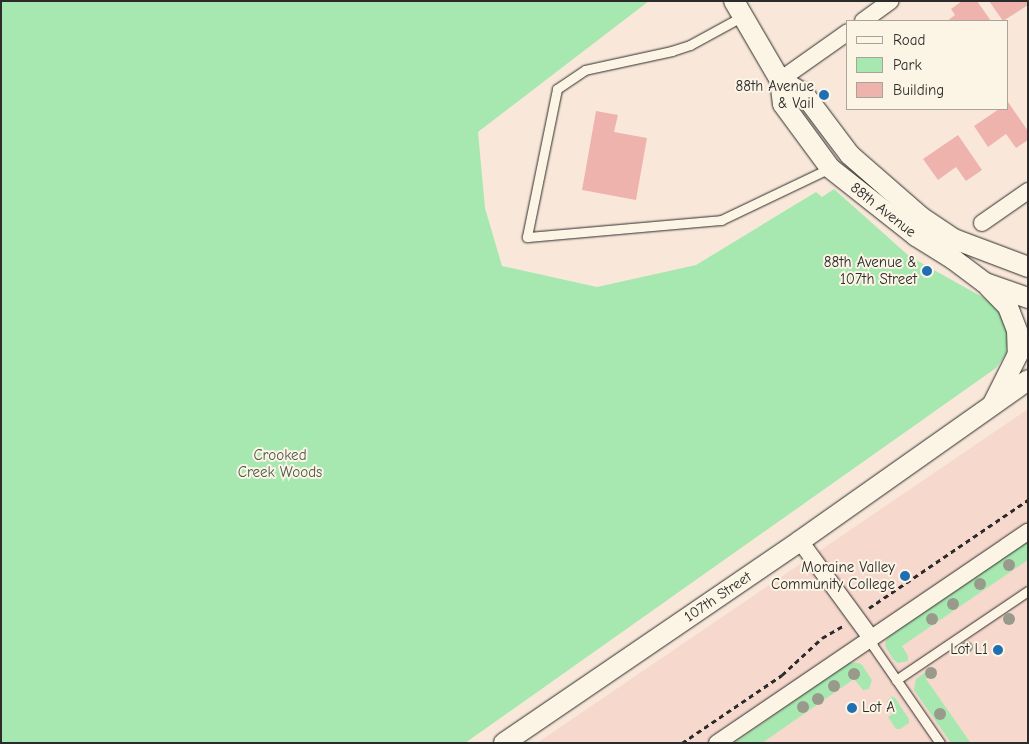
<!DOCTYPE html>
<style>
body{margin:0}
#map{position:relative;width:1029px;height:744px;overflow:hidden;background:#f9e8da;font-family:"Comic Neue",sans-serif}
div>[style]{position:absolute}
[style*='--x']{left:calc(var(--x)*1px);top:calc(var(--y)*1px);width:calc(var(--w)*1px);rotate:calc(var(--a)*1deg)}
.built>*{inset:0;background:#f6d8cd}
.green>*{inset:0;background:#a7e8b0}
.building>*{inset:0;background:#efb3ae}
.path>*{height:3px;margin-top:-1.5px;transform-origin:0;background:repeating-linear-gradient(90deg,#2b2b2b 0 5px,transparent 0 9px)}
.roads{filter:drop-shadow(0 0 1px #2b2b2b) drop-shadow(0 0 1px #2b2b2b)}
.service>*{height:9px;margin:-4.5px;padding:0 4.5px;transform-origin:4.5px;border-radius:4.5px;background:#fcf5e5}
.minor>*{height:16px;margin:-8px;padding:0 8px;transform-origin:8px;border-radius:8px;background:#fcf5e5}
.tertiary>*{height:20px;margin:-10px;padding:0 10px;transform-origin:10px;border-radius:10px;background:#fcf5e5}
.trees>*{width:12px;height:12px;margin:-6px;border-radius:50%;background:#999a8c}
.dots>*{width:14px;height:14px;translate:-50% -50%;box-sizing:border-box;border:2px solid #fcf5e5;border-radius:50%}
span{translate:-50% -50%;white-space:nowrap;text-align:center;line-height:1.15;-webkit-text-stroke:4px #fcf5e5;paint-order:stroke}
.poi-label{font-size:15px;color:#2b2b2b}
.right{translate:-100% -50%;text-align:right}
.left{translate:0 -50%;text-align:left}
.street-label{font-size:15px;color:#2b2b2b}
.park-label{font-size:15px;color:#4a5a4c}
.frame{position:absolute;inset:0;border:2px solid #2b2b2b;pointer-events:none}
.legend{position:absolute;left:846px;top:20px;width:162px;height:90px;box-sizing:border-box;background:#fcf5e5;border:1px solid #a8a49b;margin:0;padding:6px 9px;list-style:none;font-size:15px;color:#2b2b2b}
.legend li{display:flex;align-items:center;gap:10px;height:25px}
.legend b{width:25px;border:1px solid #a8a49b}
</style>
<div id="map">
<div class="built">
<div style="clip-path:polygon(1028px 409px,1028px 743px,537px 743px)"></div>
</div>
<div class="green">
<div style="clip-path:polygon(1px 1px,649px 1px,478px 132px,485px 208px,502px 266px,597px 287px,696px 265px,816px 192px,822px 197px,834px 189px,909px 256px,984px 298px,1000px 312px,1008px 334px,1006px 354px,996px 368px,465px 743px,1px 743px)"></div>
<div style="clip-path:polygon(1028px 541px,1028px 560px,902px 646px,908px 656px,908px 661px,898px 663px,893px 659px,885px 646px,886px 640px,890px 636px)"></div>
<div style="clip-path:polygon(849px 663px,859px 663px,862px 665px,872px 680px,869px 689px,863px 690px,854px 679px,762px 743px,734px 743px)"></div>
<div style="clip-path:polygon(932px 667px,937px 670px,926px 679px,970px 742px,951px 743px,914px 690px,916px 679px)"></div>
<div style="clip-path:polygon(891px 696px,895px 698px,909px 719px,909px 723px,900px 729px,896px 729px,888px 717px,894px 713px,887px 702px)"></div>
</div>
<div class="building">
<div style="clip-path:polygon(962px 1px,977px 1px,991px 21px,947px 21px,955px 15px,951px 9px)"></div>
<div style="clip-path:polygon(989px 1px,1028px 1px,1028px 5px,1003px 21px)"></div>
<div style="clip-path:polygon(1008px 102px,1028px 131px,1028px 140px,1016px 148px,1006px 134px,988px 147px,974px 126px,999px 109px,1008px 109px)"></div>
<div style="clip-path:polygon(596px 111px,618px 115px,614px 132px,647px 138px,636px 200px,582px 190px)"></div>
<div style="clip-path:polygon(958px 135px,982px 170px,966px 181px,956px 167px,938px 180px,923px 159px)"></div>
</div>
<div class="path">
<div style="--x:869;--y:608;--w:192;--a:-34.2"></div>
<div style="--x:682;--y:743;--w:121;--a:-34.2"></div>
<div style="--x:782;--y:675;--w:54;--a:-42.8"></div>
<div style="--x:822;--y:638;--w:24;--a:-30"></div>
</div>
<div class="roads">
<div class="service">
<div style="--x:743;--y:16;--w:60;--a:151.3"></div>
<div style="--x:690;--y:45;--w:19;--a:162"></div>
<div style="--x:672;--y:51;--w:89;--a:167.7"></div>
<div style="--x:585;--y:70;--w:34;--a:146"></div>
<div style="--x:557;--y:89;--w:151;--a:101.5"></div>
<div style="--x:527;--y:237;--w:195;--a:-5"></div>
<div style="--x:721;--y:220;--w:121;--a:-25.5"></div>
<div style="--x:871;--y:638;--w:8;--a:76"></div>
<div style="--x:873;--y:646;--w:118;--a:55.4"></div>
<div style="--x:896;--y:680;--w:159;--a:-34"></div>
</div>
<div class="minor">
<div style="--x:863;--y:21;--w:34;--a:-36"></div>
<div style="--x:780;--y:80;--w:83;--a:-35.2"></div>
<div style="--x:982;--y:223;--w:56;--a:-34.8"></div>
<div style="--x:800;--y:541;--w:120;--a:53.8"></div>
<div style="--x:717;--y:743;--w:376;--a:-34.2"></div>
</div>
<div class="tertiary">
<div style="--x:734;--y:1;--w:91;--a:59.8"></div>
<div style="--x:780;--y:80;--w:24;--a:83"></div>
<div style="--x:783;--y:104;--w:79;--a:53.7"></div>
<div style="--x:830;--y:168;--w:110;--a:38.3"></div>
<div style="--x:916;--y:236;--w:44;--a:31.9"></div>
<div style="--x:953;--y:259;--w:40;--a:37"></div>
<div style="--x:985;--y:283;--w:46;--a:19.2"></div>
<div style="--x:780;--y:80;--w:28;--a:30"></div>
<div style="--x:804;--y:94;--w:76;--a:53"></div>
<div style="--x:850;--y:155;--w:94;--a:41.1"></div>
<div style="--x:921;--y:217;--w:40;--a:34"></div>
<div style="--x:954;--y:239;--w:79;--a:20.7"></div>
<div style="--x:988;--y:286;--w:29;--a:46"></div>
<div style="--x:1008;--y:307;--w:26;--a:69"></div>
<div style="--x:1017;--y:331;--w:23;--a:88"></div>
<div style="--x:1018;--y:354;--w:56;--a:116.6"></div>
<div style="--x:504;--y:743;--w:358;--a:-34.3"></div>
<div style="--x:800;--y:541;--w:279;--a:-35.2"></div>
</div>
</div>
<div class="trees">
<div style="left:1009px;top:565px"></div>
<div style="left:980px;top:584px"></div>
<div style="left:953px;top:604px"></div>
<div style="left:932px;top:619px"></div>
<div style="left:1009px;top:619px"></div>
<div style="left:967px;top:647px"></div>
<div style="left:931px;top:673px"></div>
<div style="left:854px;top:674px"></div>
<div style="left:834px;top:686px"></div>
<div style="left:818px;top:699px"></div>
<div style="left:803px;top:707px"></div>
<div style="left:940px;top:714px"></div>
</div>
<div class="dots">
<div style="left:824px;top:95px;background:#1f6fb2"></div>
<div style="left:927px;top:271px;background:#1f6fb2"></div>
<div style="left:905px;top:576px;background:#1f6fb2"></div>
<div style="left:998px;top:650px;background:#1f6fb2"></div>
<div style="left:852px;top:708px;background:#1f6fb2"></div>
</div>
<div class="poi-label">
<span class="right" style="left:814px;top:95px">88th Avenue<br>&amp; Vail</span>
<span class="right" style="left:917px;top:271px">88th Avenue &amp;<br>107th Street</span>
<span class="right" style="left:895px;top:576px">Moraine Valley<br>Community College</span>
<span class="right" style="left:988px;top:650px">Lot L1</span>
<span class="left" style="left:862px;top:708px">Lot A</span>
</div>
<div class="street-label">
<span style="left:883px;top:210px;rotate:38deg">88th Avenue</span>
<span style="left:718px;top:597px;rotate:-34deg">107th Street</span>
</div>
<div class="park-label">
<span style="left:280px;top:464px">Crooked<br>Creek Woods</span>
</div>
<div class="frame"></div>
<ul class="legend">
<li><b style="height:6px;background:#fcf5e5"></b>Road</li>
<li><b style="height:14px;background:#a7e8b0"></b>Park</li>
<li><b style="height:14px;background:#efb3ae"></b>Building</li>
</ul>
</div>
